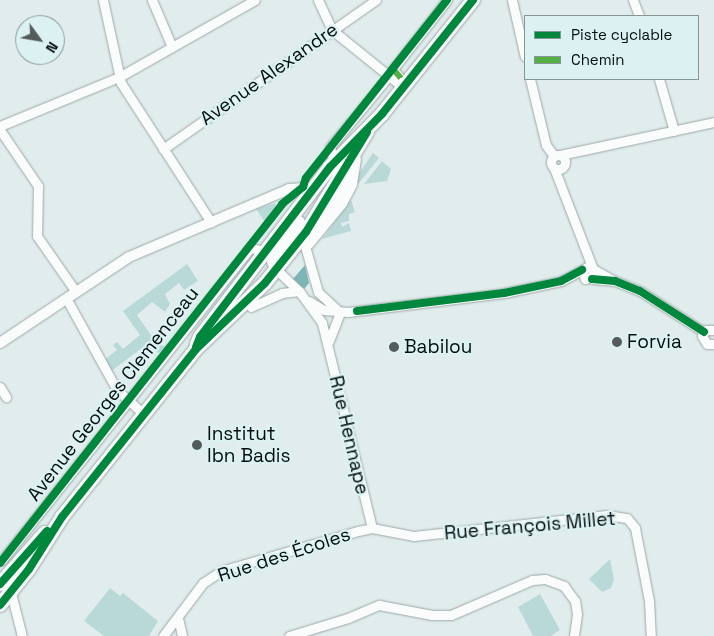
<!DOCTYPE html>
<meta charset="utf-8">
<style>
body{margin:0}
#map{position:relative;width:714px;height:636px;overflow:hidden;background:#e1eded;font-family:"Space Grotesk",sans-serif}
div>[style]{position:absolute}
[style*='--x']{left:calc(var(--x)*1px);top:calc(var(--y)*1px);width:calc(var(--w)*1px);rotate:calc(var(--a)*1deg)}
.green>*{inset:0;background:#b9d9d8}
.water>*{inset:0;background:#7cb5b5}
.roads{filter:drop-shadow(0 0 1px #9ea7a7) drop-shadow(0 0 1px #9ea7a7)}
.minor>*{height:9px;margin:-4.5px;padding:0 4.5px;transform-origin:4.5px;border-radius:4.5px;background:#fafcfc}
.minor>.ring{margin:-4.5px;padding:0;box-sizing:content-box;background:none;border:9px solid #fafcfc;border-radius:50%}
.tertiary>*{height:10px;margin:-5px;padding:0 5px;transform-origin:5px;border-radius:5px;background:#fafcfc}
.primary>*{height:14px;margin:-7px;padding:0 7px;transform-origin:7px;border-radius:7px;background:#fafcfc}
.quiet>*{height:6px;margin-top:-3px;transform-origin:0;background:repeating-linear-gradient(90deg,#54b044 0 12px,transparent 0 18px)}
.cycleway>*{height:8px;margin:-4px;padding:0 4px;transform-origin:4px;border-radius:4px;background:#00873e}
.dots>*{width:14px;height:14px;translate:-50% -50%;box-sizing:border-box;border:2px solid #dcf2f2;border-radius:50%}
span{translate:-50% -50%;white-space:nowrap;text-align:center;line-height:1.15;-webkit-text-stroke:4.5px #dcf2f2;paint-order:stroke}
.street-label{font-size:19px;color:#060d0d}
.poi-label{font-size:19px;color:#060d0d}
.left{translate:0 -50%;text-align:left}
.legend{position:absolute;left:524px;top:15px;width:175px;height:65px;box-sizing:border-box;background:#dcf2f2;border:1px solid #869696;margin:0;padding:6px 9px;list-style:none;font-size:15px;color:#060d0d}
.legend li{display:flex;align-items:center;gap:10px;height:25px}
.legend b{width:25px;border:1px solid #869696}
.north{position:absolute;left:15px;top:15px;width:50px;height:50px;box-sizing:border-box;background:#dcf2f2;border:1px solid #869696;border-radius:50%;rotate:122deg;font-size:14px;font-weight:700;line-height:20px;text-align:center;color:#060d0d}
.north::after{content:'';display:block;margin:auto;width:18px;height:22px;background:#535b5b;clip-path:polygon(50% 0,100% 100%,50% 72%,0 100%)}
</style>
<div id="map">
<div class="green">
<div style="clip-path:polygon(373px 153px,379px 158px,359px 183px,353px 182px)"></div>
<div style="clip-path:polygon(382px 161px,391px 169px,387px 181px,364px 184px)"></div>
<div style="clip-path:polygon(351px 200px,355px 212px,349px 214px,349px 221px,341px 223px,342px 227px,349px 223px,351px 231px,322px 239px)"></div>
<div style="clip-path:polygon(275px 203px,278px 211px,265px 222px,256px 209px)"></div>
<div style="clip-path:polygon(187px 264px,198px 281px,184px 290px,179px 283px,165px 294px,170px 304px,165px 312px,152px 302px,137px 315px,155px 341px,165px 347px,159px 353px,146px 345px,110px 372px,104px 360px,117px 350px,113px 345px,117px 342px,123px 349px,140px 335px,123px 311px)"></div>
<div style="clip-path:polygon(610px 559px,614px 580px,611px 588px,602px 592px,589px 579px)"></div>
<div style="clip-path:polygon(110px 588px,120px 596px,123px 593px,158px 621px,149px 636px,104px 636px,84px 621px)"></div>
<div style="clip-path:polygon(540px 594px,560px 630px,551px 636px,533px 636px,518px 607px)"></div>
</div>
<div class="water">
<div style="clip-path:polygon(305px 265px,309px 283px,304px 289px,293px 279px)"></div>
</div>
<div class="roads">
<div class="minor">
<div style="--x:103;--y:0;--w:85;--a:77.8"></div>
<div style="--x:121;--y:83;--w:166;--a:57.1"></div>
<div style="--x:152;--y:0;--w:51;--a:66.9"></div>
<div style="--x:318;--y:0;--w:33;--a:65"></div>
<div style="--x:332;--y:30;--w:92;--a:38.9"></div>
<div style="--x:512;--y:0;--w:58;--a:77.2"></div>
<div style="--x:633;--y:0;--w:17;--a:69"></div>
<div style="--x:530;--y:79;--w:68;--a:76.4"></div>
<div style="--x:546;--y:145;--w:14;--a:54"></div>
<div style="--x:659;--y:79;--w:54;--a:73.9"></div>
<div style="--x:405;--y:84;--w:19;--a:-129"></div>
<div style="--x:393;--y:69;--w:88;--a:-52"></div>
<div style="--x:0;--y:126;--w:129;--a:-22.4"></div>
<div style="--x:119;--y:77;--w:156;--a:-29.5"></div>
<div style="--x:0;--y:130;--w:68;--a:55.8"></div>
<div style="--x:38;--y:186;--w:50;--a:91.1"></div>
<div style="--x:37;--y:236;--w:68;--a:55.1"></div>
<div style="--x:163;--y:149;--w:260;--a:-35"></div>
<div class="ring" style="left:551px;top:155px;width:5px;height:5px"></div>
<div style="--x:560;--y:155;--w:157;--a:-12.1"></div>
<div style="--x:334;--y:163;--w:16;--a:-104"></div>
<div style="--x:330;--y:147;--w:92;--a:-50.3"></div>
<div style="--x:554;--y:168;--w:108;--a:68.9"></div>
<div style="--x:593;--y:269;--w:25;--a:29"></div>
<div style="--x:305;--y:246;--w:48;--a:74.2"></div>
<div style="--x:318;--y:292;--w:26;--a:43"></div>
<div style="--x:276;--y:269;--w:32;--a:44"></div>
<div style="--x:592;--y:279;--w:23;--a:5"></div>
<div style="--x:615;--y:281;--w:27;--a:22"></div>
<div style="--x:640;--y:291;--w:76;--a:32.6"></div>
<div style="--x:66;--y:298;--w:105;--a:61"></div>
<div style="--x:117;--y:390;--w:36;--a:42"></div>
<div style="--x:309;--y:301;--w:17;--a:31"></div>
<div style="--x:324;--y:310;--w:24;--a:5"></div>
<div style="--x:348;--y:312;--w:157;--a:-6.9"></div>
<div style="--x:504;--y:293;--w:58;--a:-11.9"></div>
<div style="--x:561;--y:281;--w:30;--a:-28"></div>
<div style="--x:587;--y:267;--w:6;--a:18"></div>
<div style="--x:593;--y:269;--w:7;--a:82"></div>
<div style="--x:594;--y:276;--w:9;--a:162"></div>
<div style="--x:585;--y:279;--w:9;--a:-108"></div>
<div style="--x:251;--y:307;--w:34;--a:-24"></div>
<div style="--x:282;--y:293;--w:17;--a:-7"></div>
<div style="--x:299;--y:291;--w:39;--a:54"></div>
<div style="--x:322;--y:323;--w:211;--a:76.3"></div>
<div style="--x:714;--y:330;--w:8;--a:180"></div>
<div style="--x:706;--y:330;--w:7;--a:124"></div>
<div style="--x:702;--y:336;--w:9;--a:58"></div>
<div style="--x:707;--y:344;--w:7;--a:0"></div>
<div style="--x:329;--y:341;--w:31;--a:-69"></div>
<div style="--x:0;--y:387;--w:12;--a:59"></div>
<div style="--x:2;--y:560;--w:399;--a:-51.5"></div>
<div style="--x:250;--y:248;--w:15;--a:11"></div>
<div style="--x:7;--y:590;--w:5;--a:37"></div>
<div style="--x:11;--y:593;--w:44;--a:75.7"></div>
<div style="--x:178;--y:618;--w:18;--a:77"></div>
<div style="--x:163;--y:636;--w:66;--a:-53"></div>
<div style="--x:203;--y:583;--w:22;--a:-34"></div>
<div style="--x:221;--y:571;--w:143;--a:-16.3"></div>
<div style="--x:358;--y:531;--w:14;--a:-12"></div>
<div style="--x:372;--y:528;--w:43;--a:10.8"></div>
<div style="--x:414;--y:536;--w:194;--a:-6.2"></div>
<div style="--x:607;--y:515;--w:20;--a:9"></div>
<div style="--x:627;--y:518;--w:13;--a:51"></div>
<div style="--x:635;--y:528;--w:74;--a:79.1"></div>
<div style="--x:649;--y:601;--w:35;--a:87"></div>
<div style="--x:289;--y:636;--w:62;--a:-17"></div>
<div style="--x:348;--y:618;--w:34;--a:-23"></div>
<div style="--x:379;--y:605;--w:54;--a:10.7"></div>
<div style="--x:432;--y:615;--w:19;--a:0"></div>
<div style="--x:451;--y:615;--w:88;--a:-23.4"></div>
<div style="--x:532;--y:580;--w:13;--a:-4"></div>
<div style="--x:545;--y:579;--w:20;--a:20"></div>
<div style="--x:564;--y:586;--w:19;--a:54"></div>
<div style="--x:575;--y:601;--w:13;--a:81"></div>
<div style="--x:577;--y:614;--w:22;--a:98"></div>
</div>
<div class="tertiary">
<div style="--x:0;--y:343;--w:155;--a:-33.7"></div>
<div style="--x:129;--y:257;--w:174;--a:-23"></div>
<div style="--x:289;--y:189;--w:26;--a:-4"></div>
</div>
<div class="primary">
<div style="--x:307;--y:243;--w:52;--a:-50.5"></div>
<div style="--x:340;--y:203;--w:21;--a:-62"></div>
<div style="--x:350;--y:184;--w:25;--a:-81"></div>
<div style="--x:274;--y:262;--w:46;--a:-58.4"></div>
<div style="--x:197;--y:344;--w:8;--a:-67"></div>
<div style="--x:200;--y:337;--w:214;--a:-52.6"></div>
<div style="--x:330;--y:167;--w:74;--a:-45.5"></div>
<div style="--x:382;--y:114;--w:146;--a:-51.4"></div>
<div style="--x:0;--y:584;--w:68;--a:-48.6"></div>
<div style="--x:0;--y:605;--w:46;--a:-51.1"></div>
<div style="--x:29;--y:569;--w:62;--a:-57.6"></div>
<div style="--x:62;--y:517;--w:215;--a:-51.4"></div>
<div style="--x:196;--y:349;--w:95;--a:-43.7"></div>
<div style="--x:265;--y:283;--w:65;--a:-51.2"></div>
<div style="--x:306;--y:232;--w:117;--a:-58.6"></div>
</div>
</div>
<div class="quiet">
<div style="--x:396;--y:65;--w:5;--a:127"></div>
<div style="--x:393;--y:69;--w:20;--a:49"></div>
</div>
<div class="cycleway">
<div style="--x:592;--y:279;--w:23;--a:5"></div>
<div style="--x:615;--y:281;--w:27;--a:22"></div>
<div style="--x:640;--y:291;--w:76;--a:32.6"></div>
<div style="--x:357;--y:311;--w:148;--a:-7"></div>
<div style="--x:504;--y:293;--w:58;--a:-11.9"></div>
<div style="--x:561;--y:281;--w:24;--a:-28"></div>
<div style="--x:196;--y:347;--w:11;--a:-68"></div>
<div style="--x:200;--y:337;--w:214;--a:-52.6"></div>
<div style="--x:330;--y:167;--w:74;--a:-45.5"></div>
<div style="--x:382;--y:114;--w:146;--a:-51.4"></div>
<div style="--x:0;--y:563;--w:457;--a:-51.8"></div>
<div style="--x:282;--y:204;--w:27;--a:-39"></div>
<div style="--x:303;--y:187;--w:9;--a:-72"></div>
<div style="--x:306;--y:178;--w:227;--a:-51.6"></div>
<div style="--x:0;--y:584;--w:71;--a:-48.4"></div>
<div style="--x:0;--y:605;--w:46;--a:-51.1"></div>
<div style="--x:29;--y:569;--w:62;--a:-57.6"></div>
<div style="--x:62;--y:517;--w:215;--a:-51.4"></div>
<div style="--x:196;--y:349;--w:95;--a:-43.7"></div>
<div style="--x:265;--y:283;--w:65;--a:-51.2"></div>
<div style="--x:306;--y:232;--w:117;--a:-58.6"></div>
</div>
<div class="dots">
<div style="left:617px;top:342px;background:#535b5b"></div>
<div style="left:394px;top:347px;background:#535b5b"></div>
<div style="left:197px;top:445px;background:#535b5b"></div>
</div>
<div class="street-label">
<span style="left:269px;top:74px;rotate:-35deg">Avenue Alexandre</span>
<span style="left:113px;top:394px;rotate:-52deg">Avenue Georges Clemenceau</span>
<span style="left:349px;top:435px;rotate:77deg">Rue Hennape</span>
<span style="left:530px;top:526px;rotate:-5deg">Rue François Millet</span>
<span style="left:284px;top:555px;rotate:-18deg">Rue des Écoles</span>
</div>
<div class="poi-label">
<span class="left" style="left:627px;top:342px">Forvia</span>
<span class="left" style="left:404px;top:347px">Babilou</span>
<span class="left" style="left:207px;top:445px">Institut<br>Ibn Badis</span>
</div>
<ul class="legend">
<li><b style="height:6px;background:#00873e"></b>Piste cyclable</li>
<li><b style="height:6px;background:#54b044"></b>Chemin</li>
</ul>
<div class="north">N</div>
</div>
